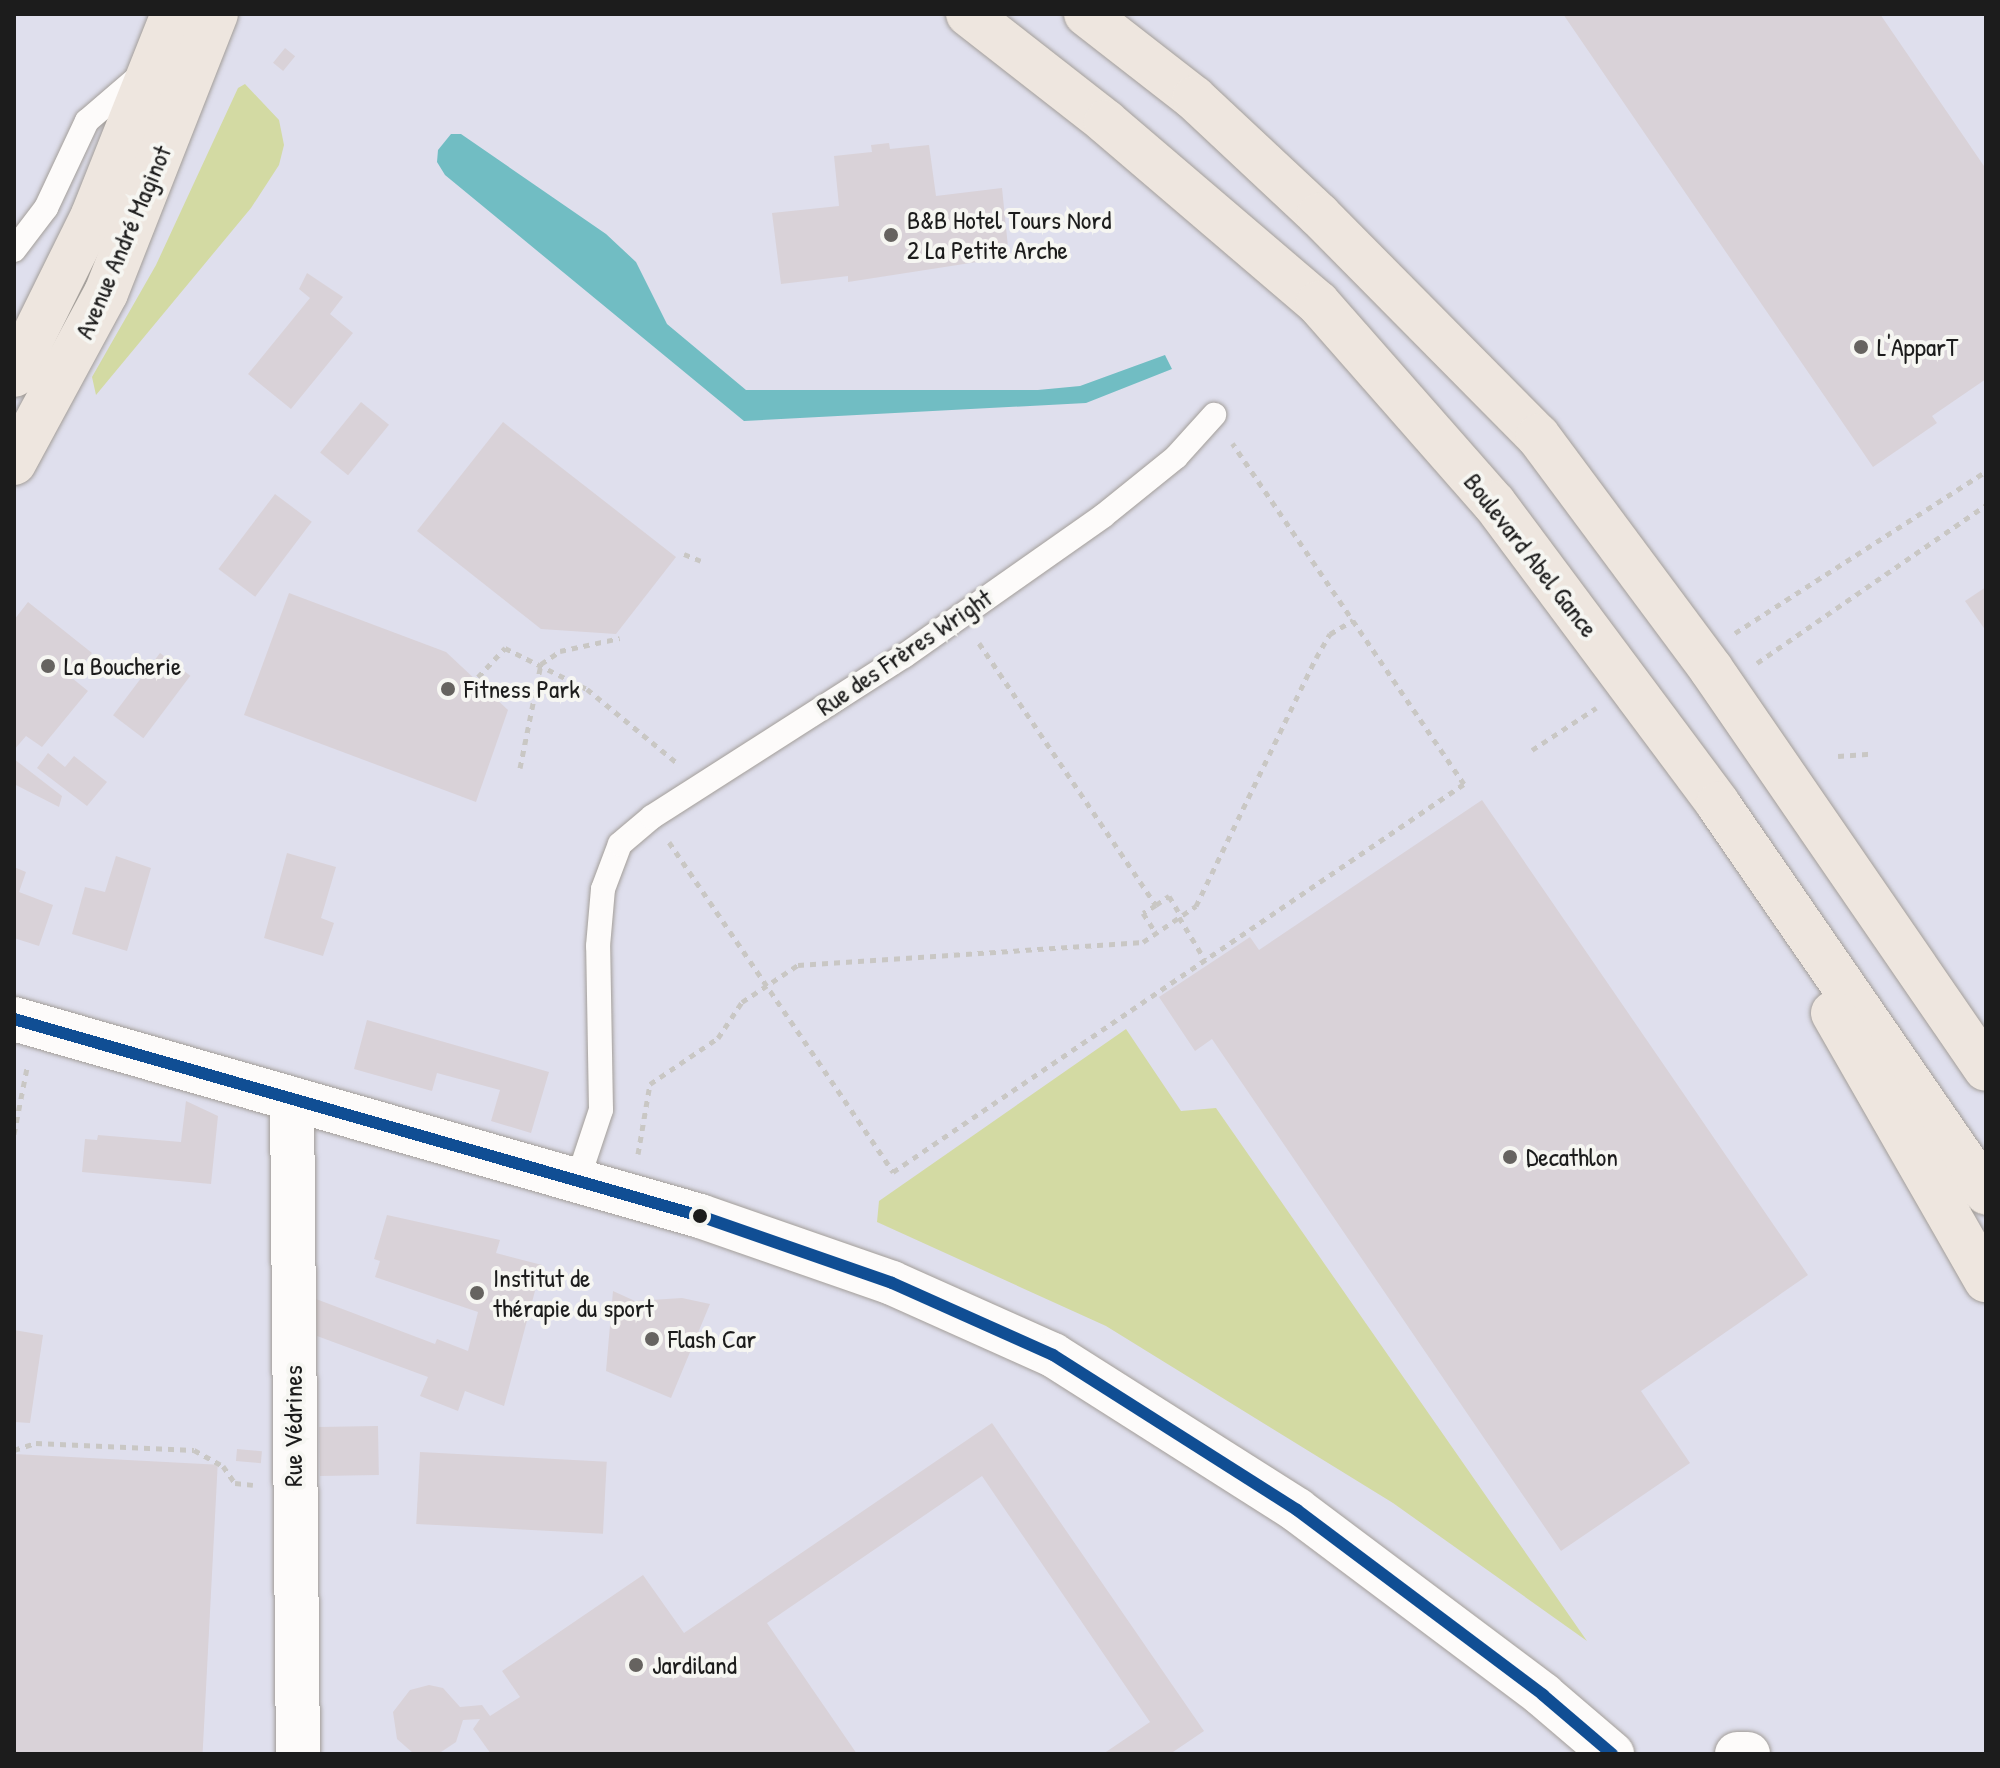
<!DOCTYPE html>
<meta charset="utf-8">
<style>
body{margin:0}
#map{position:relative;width:2000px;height:1768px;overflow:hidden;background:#efe7de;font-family:"Patrick Hand",sans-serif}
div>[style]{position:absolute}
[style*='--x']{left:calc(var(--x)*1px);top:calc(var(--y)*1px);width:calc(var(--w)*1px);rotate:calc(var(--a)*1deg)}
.built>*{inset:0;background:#dfdfed;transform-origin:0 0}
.green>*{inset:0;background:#d3daa3}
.water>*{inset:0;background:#71bdc3}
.building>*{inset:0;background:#d9d2d8;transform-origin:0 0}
.path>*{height:5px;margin-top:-2.5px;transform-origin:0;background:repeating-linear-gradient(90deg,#c9c7c4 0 6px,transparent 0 12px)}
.roads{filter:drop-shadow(0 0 2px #a39e99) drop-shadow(0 0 2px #a39e99)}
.service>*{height:24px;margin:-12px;padding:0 12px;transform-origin:12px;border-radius:12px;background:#fdfbfa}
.minor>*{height:44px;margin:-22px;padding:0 22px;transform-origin:22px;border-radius:22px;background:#fdfbfa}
.tertiary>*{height:44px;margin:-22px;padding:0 22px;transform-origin:22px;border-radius:22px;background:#fdfbfa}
.primary>*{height:44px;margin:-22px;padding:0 22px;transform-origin:22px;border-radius:22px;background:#eee6df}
.bus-1>*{height:12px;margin:-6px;padding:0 6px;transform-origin:6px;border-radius:6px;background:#104e94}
.dots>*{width:22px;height:22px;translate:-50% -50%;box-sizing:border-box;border:4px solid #f6f6f2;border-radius:50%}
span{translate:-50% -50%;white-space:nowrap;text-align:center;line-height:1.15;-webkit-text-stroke:8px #f6f6f2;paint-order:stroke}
.poi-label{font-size:26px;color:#1c1c1c}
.left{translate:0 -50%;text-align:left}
.street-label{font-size:26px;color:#1c1c1c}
.frame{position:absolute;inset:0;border:16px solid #1c1c1c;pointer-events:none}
</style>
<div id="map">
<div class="built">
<div style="left:14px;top:14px;width:1972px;height:1740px"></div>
</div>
<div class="green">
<div style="clip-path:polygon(245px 84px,279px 120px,284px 145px,279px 165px,251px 208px,96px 395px,92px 377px,156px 265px,238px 88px)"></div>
<div style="clip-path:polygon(1126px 1029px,1181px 1111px,1216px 1108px,1587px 1641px,1393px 1503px,1106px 1326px,877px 1222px,879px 1201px)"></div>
</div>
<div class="water">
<div style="clip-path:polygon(451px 134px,461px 134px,606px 234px,636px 262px,667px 324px,746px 390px,1038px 390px,1080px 386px,1165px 355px,1172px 369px,1086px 403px,744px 421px,445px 175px,437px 162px,438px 150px)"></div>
</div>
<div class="building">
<div style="clip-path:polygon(1563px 14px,1880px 14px,1986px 169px,1986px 379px,1932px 416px,1937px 423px,1873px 467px)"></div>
<div style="left:285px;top:48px;width:13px;height:19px;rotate:39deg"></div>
<div style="clip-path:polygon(889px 143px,890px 149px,929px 145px,936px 196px,1002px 188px,1009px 257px,848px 282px,848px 276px,781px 284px,772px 213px,839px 206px,834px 156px,872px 152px,871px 145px)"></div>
<div style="clip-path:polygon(307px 273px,343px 297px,330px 314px,353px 333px,291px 409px,248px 374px,310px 298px,299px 289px)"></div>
<div style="left:361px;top:402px;width:36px;height:65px;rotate:39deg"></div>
<div style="clip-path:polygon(503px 422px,676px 557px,616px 634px,541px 629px,417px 531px)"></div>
<div style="left:275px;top:494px;width:46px;height:94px;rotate:37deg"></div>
<div style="clip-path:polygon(1986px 587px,1986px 631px,1965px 601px)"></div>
<div style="clip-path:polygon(289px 593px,446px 652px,508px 710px,476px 802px,244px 715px)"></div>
<div style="clip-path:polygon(28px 602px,92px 653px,72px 678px,88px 691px,42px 747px,26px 736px,14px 750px,14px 620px)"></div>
<div style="left:160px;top:653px;width:38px;height:78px;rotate:37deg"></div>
<div style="clip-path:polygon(48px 753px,65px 767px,74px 756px,107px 782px,87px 806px,37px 768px)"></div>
<div style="clip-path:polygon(14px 759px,62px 796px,59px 807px,14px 784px)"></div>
<div style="clip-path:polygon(1482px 800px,1808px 1275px,1641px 1391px,1690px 1463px,1561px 1551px,1212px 1039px,1195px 1051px,1159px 997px,1250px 937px,1259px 950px)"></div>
<div style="clip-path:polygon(287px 853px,336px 867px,321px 918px,334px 923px,323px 956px,264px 938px)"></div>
<div style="clip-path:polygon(116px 856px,151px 868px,127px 951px,72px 934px,85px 887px,105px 892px)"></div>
<div style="clip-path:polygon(14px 867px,26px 872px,19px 892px,53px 905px,39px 946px,14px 938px)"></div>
<div style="clip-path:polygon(367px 1020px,549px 1072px,531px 1133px,491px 1121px,500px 1090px,437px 1073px,432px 1091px,354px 1069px)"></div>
<div style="clip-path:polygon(186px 1101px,218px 1116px,211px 1184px,82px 1172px,85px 1139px,97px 1140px,98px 1135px,181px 1142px)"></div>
<div style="clip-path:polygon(387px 1215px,500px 1240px,496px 1253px,542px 1265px,504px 1406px,465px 1391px,458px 1411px,420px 1396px,428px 1377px,317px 1336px,316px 1299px,435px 1344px,437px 1339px,468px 1351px,478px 1312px,375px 1277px,380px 1261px,374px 1259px)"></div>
<div style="clip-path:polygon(613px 1291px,635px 1301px,682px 1298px,710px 1304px,671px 1398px,606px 1371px)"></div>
<div style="clip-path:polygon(14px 1330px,43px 1335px,30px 1423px,14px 1422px)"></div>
<div style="clip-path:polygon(992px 1423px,1204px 1731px,1170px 1754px,1103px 1754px,1150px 1722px,982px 1476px,767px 1623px,857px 1754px,491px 1754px,473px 1729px,480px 1719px,463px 1720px,456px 1742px,438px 1754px,413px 1753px,397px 1739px,393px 1712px,410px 1690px,429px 1685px,443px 1688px,460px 1707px,482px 1705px,490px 1716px,520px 1697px,502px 1671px,643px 1575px,684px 1633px)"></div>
<div style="left:378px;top:1426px;width:49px;height:59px;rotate:89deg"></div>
<div style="left:237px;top:1449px;width:25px;height:12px;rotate:5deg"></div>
<div style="left:420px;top:1452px;width:187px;height:72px;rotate:3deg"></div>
<div style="left:14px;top:1454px;width:204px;height:300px;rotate:3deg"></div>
</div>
<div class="path">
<div style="--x:684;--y:554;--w:18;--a:22"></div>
<div style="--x:1735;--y:633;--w:299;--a:-32.8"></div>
<div style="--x:979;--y:643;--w:316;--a:56"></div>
<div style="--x:1156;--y:905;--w:16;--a:-35"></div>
<div style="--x:1169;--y:896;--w:23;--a:59"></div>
<div style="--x:1757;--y:663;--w:278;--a:-34.6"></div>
<div style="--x:478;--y:677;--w:40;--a:-47"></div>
<div style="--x:505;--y:648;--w:92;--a:26.6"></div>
<div style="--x:587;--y:689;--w:115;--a:39.4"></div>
<div style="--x:1532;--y:750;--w:77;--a:-33.3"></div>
<div style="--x:1838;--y:756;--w:32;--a:-4"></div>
<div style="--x:520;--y:768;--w:106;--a:-78.6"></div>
<div style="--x:541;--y:664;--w:23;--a:-34"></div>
<div style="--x:560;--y:651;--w:61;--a:-12.2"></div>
<div style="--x:669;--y:842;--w:399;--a:55.8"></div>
<div style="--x:893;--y:1172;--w:690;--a:-34.2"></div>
<div style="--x:1464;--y:784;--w:412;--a:-124.2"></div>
<div style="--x:1156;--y:905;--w:15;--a:148"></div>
<div style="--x:1143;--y:913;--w:24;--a:57"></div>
<div style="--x:1179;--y:917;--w:50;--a:58.8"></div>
<div style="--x:14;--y:1134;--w:67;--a:-78.9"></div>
<div style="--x:638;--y:1154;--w:71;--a:-80.3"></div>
<div style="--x:650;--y:1084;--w:82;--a:-34.1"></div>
<div style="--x:718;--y:1038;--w:43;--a:-56.3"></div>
<div style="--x:742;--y:1002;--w:67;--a:-33.5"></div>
<div style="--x:798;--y:965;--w:346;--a:-3.8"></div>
<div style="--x:1143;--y:942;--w:64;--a:-34.2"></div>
<div style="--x:1196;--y:906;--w:276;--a:-64.2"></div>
<div style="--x:1316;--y:658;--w:28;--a:-60"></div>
<div style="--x:1330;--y:634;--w:27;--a:-31"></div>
<div style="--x:14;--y:1450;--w:23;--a:-18"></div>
<div style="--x:36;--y:1443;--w:158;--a:2.5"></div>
<div style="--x:194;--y:1450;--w:33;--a:29"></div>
<div style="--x:223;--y:1466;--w:21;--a:55"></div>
<div style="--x:235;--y:1483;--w:18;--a:6"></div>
</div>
<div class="roads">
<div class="service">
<div style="--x:14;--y:250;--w:53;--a:-52.7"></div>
<div style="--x:46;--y:208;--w:96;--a:-64.8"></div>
<div style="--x:87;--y:121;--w:72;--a:-40.5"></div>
<div style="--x:577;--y:1182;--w:76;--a:-71.6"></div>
<div style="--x:601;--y:1110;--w:164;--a:-91"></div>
<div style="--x:598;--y:946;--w:57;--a:-85"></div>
<div style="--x:603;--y:889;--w:48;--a:-69.3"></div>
<div style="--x:620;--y:844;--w:42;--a:-40.2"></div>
<div style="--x:652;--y:817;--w:299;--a:-32.6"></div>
<div style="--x:904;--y:656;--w:243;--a:-35.1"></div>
<div style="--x:1103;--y:516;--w:94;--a:-38.9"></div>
<div style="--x:1176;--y:457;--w:57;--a:-47.9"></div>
</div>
<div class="minor">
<div style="--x:292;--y:1099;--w:655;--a:89.48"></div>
</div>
<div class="tertiary">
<div style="--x:14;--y:1019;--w:714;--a:16.02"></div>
<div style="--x:700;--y:1216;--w:203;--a:19.2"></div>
<div style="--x:892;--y:1283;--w:176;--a:24.1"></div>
<div style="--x:1053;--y:1355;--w:289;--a:32.4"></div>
<div style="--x:1297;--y:1510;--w:308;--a:36.9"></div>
<div style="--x:1543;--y:1695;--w:91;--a:40.5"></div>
<div style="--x:1737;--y:1754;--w:11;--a:0"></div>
</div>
<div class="primary">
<div style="--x:968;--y:14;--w:175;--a:38"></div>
<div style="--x:1106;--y:122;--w:279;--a:40.5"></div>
<div style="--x:1318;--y:303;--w:266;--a:48.7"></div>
<div style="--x:1494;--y:503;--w:375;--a:53.3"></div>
<div style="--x:1718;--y:804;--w:472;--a:55.4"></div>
<div style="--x:1086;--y:14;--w:137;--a:37.9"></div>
<div style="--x:1194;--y:98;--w:171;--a:43.1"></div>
<div style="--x:1319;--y:215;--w:311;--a:45.3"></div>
<div style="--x:1538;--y:436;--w:290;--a:53.4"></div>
<div style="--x:1711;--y:669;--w:485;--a:55.5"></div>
<div style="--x:14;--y:375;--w:178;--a:-63.7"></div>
<div style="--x:93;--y:215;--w:216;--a:-68.3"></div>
<div style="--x:14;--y:463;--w:193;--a:-61.6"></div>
<div style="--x:106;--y:293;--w:300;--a:-68.5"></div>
<div style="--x:1833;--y:1013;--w:308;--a:60.2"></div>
</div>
</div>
<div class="bus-1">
<div style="--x:14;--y:1019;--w:714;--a:16.02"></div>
<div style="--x:700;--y:1216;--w:203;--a:19.2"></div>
<div style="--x:892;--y:1283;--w:176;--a:24.1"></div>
<div style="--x:1053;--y:1355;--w:289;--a:32.4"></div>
<div style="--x:1297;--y:1510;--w:308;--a:36.9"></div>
<div style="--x:1543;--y:1695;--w:91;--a:40.5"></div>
</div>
<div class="dots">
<div style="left:891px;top:235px;background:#666360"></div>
<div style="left:1861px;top:347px;background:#666360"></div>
<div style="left:48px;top:666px;background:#666360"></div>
<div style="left:448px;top:689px;background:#666360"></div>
<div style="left:1510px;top:1157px;background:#666360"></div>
<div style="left:700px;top:1216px;background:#1c1c1c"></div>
<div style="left:477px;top:1293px;background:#666360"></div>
<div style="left:652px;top:1339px;background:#666360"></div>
<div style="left:636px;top:1665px;background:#666360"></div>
</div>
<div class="poi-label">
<span class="left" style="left:907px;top:235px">B&amp;B Hotel Tours Nord<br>2 La Petite Arche</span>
<span class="left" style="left:1877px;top:347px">L'ApparT</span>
<span class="left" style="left:64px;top:666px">La Boucherie</span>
<span class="left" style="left:464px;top:689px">Fitness Park</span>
<span class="left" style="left:1526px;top:1157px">Decathlon</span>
<span class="left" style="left:493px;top:1293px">Institut de<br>thérapie du sport</span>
<span class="left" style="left:668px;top:1339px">Flash Car</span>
<span class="left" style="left:652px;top:1665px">Jardiland</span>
</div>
<div class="street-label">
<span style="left:123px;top:242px;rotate:-67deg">Avenue André Maginot</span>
<span style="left:1531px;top:555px;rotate:52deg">Boulevard Abel Gance</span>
<span style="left:904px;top:652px;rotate:-34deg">Rue des Frères Wright</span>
<span style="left:293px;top:1426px;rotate:-90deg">Rue Védrines</span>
</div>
<div class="frame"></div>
</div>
